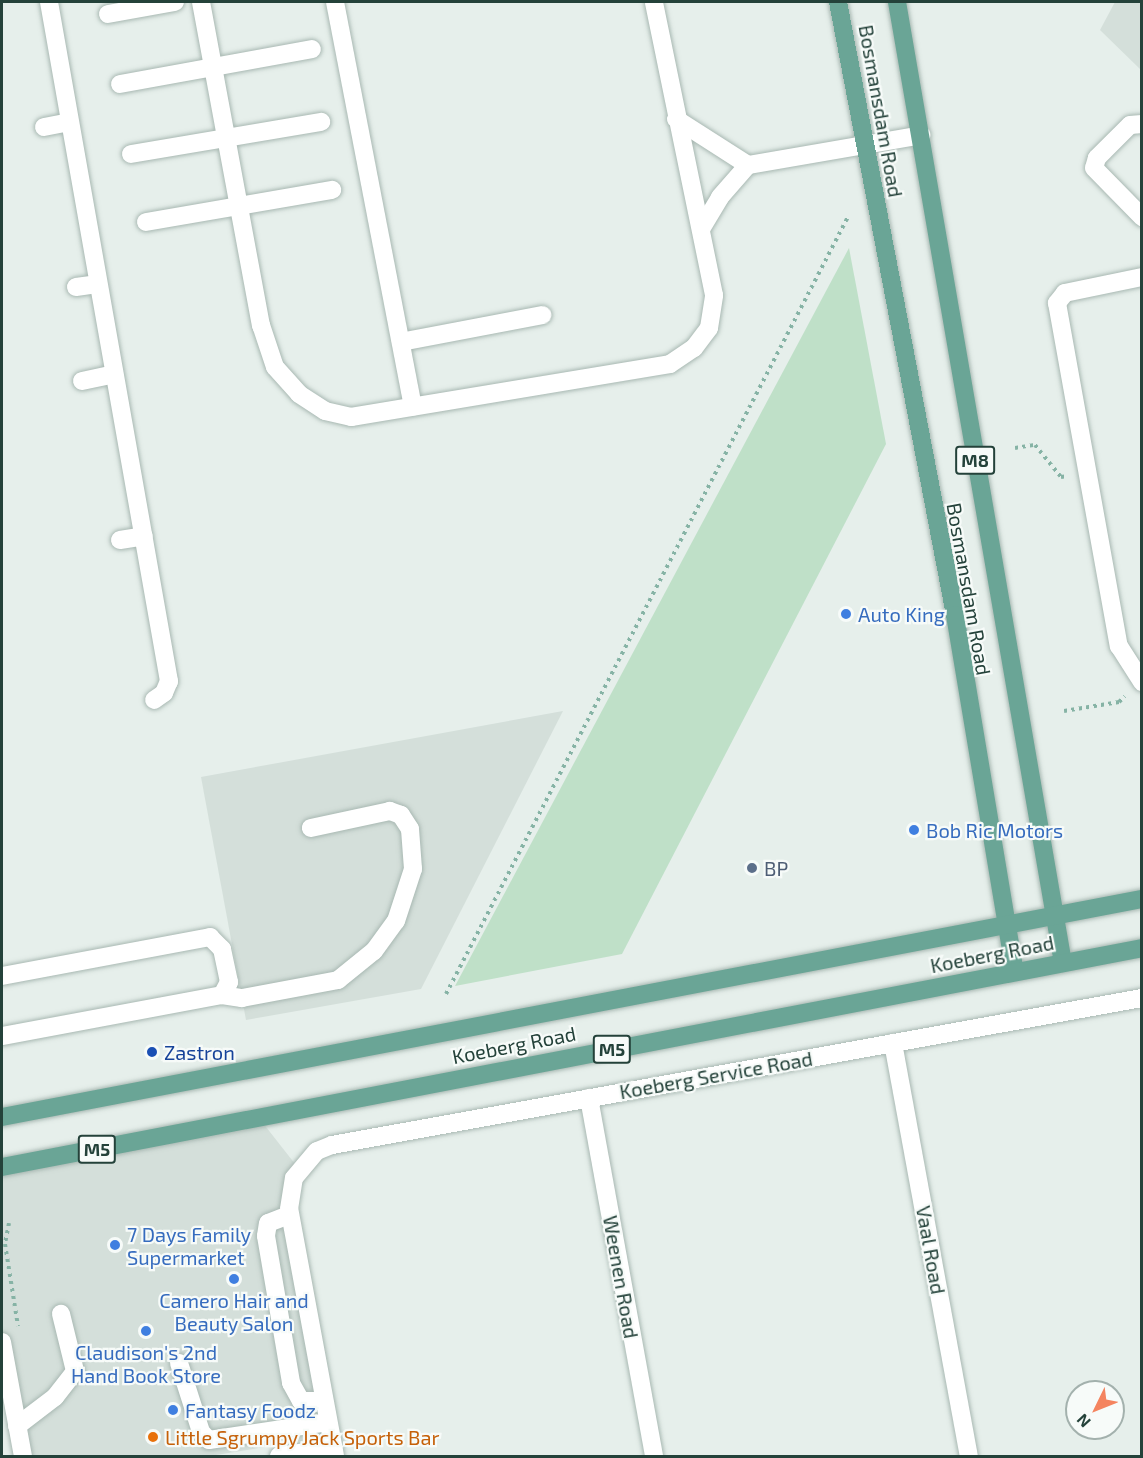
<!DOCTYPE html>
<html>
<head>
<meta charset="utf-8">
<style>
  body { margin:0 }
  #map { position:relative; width:1143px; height:1458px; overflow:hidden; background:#e6efeb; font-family:"Exo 2",sans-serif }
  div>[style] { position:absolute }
  .built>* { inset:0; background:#d4dfda }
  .green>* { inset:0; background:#bfe0c8 }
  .path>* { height:4px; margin-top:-2px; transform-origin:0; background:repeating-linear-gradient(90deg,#86b3a5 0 3px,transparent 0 7.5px) }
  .roads { filter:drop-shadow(0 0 2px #a8b8b2) drop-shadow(0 0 2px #a8b8b2) }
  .minor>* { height:18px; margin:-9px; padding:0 9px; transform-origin:9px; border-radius:9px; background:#fff }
  .major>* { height:18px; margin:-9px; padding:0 9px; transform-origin:9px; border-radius:9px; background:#6aa596 }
  .dots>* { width:16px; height:16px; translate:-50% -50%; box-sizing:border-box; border:3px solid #f7fbf9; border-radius:50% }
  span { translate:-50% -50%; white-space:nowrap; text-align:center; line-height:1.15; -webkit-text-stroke:4.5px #f7fbf9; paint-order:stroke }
  .shield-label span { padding:2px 4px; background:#f7fbf9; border:2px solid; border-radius:4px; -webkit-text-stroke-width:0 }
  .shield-label { font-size:18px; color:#24423a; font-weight:700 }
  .street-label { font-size:20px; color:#24423a }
  .shop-label { font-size:20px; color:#366cbe }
  .left { translate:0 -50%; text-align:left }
  .service-label { font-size:20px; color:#4e5e75 }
  .transit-label { font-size:20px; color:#164399 }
  .food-label { font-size:20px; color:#c56008 }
  .frame { position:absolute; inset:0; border:3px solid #24423a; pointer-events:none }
  .north { position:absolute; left:1065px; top:1380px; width:60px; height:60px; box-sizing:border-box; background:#f7fbf9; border:2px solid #a3b1ad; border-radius:50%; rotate:227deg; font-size:16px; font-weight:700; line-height:24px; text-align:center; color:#24423a }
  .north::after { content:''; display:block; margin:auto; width:21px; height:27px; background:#f4845f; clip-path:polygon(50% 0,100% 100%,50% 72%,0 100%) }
</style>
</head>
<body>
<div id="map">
  <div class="built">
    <i style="clip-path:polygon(1115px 2px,1141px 2px,1141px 70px,1100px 30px)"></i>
    <i style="clip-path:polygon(563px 711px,421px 989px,246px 1020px,201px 777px)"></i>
    <i style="clip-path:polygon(259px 1118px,299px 1169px,294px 1180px,331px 1436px,210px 1456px,23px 1456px,2px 1342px,2px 1167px)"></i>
  </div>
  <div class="green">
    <i style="clip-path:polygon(849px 248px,886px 444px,622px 954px,455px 986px)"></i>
  </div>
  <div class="path">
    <i style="left:1015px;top:448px;width:20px;rotate:-9deg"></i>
    <i style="left:1035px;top:445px;width:41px;rotate:50.9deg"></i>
    <i style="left:1061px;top:477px;width:7px;rotate:-8deg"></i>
    <i style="left:1064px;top:711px;width:56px;rotate:-9.3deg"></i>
    <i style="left:1119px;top:702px;width:8px;rotate:-45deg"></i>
    <i style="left:446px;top:994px;width:877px;rotate:-62.65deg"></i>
    <i style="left:9px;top:1223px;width:21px;rotate:101deg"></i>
    <i style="left:5px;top:1244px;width:83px;rotate:81deg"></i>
  </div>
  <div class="roads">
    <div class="minor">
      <i style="left:49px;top:2px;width:690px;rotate:79.98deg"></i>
      <i style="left:169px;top:681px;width:13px;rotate:113deg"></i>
      <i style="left:164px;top:693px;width:12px;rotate:145deg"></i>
      <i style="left:201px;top:2px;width:329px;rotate:79.5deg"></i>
      <i style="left:261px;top:325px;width:44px;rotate:71.6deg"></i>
      <i style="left:275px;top:367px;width:36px;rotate:48deg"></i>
      <i style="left:299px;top:394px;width:31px;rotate:33deg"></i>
      <i style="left:325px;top:411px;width:27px;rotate:13deg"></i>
      <i style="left:351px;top:417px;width:323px;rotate:-9.4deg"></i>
      <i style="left:670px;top:364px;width:29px;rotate:-34deg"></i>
      <i style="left:694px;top:348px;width:25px;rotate:-53deg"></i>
      <i style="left:709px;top:328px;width:33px;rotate:-81deg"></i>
      <i style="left:714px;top:295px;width:299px;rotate:-101.6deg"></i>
      <i style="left:335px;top:2px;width:412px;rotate:79.1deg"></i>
      <i style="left:108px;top:14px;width:68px;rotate:-10.2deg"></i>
      <i style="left:120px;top:84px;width:195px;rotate:-10.3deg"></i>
      <i style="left:676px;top:119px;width:85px;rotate:32.6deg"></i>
      <i style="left:1142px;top:124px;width:12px;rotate:175deg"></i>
      <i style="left:1130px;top:125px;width:47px;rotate:135deg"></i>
      <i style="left:1097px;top:158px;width:10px;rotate:107deg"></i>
      <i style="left:1094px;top:168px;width:69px;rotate:45.6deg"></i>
      <i style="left:44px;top:127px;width:25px;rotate:-11deg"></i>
      <i style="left:131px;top:154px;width:193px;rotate:-9.6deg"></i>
      <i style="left:146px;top:222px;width:189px;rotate:-9.8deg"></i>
      <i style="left:701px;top:229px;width:37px;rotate:-59deg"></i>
      <i style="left:720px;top:197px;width:43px;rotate:-48.8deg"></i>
      <i style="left:748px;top:165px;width:176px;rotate:-9.8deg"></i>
      <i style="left:1142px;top:277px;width:79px;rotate:168.3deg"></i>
      <i style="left:1065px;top:293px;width:13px;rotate:129deg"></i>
      <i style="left:1057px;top:303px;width:349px;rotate:79.8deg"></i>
      <i style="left:1119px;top:646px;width:43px;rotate:57.4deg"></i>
      <i style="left:76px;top:287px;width:21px;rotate:-8deg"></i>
      <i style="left:401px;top:342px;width:144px;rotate:-10.8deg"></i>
      <i style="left:82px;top:381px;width:33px;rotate:-12deg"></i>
      <i style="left:120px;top:540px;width:24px;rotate:-9deg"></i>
      <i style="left:2px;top:976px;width:212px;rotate:-10.6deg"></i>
      <i style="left:210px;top:937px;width:17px;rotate:45deg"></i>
      <i style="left:222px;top:949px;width:34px;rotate:78deg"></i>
      <i style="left:229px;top:982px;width:15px;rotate:118deg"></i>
      <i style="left:222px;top:995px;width:224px;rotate:169.4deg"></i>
      <i style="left:222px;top:995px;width:20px;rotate:9deg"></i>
      <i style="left:242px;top:998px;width:98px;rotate:-10.6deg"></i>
      <i style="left:338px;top:980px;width:46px;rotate:-38.9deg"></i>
      <i style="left:374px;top:951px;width:37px;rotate:-54deg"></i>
      <i style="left:396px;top:921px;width:55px;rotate:-71.9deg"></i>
      <i style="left:413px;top:869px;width:40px;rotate:-94.3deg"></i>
      <i style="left:410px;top:829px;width:17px;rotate:-123deg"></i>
      <i style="left:401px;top:815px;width:12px;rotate:-160deg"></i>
      <i style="left:390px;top:811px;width:81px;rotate:167.9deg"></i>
      <i style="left:893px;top:1043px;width:420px;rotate:79.6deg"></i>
      <i style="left:589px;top:1098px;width:364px;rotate:79.7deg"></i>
      <i style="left:289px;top:1215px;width:22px;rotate:159deg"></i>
      <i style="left:268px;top:1223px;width:13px;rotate:99deg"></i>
      <i style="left:266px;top:1236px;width:149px;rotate:80.3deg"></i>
      <i style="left:291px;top:1383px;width:21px;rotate:61deg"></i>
      <i style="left:301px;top:1401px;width:23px"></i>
      <i style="left:2px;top:1342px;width:116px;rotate:79.6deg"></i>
      <i style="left:179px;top:1363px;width:72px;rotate:72.3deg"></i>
      <i style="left:201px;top:1432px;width:11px;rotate:45deg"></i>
      <i style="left:209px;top:1440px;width:120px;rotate:-8.6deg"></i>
      <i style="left:17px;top:1426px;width:48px;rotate:-37.3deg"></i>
      <i style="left:55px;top:1397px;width:33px;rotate:-52deg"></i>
      <i style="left:75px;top:1371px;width:59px;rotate:-103.8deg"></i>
      <i style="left:279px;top:1456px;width:55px;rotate:-8.4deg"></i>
      <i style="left:335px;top:1456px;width:251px;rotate:-100.5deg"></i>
      <i style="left:289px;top:1209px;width:31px;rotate:-81deg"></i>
      <i style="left:294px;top:1178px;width:35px;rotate:-50deg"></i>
      <i style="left:317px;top:1151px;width:16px;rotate:-22deg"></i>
      <i style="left:332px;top:1145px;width:823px;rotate:-10.29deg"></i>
    </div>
    <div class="major">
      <i style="left:838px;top:2px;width:624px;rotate:79.19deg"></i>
      <i style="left:955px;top:615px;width:362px;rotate:80.5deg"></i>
      <i style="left:897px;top:2px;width:975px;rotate:80.2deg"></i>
      <i style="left:2px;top:1117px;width:1161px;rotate:-10.83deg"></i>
      <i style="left:2px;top:1167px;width:1161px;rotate:-10.87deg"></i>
    </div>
  </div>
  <div class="dots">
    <i style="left:846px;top:614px;background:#3f7fe0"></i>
    <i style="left:914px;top:830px;background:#3f7fe0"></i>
    <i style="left:752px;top:868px;background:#5c6f8a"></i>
    <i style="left:152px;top:1052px;background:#1a4fb4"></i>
    <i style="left:115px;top:1245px;background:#3f7fe0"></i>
    <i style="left:234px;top:1279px;background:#3f7fe0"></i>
    <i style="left:146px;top:1331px;background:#3f7fe0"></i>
    <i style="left:173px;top:1410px;background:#3f7fe0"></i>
    <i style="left:153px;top:1437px;background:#e8710a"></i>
  </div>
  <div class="shield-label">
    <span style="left:975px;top:460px">M8</span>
    <span style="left:612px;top:1049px">M5</span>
    <span style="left:97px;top:1149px">M5</span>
  </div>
  <div class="street-label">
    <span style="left:881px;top:111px;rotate:80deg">Bosmansdam Road</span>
    <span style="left:969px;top:589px;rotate:80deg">Bosmansdam Road</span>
    <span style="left:992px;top:954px;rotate:-11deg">Koeberg Road</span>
    <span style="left:514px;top:1045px;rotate:-11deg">Koeberg Road</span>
    <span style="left:716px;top:1075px;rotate:-10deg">Koeberg Service Road</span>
    <span style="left:931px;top:1250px;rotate:80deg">Vaal Road</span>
    <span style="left:621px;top:1277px;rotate:80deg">Weenen Road</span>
  </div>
  <div class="shop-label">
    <span class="left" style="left:858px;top:614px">Auto King</span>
    <span class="left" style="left:926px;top:830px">Bob Ric Motors</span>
    <span class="left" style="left:127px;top:1246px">7 Days Family<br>Supermarket</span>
    <span style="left:234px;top:1312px">Camero Hair and<br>Beauty Salon</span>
    <span style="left:146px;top:1364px">Claudison's 2nd<br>Hand Book Store</span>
    <span class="left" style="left:185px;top:1410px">Fantasy Foodz</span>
  </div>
  <div class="service-label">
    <span class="left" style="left:764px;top:868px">BP</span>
  </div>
  <div class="transit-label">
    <span class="left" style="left:164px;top:1052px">Zastron</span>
  </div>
  <div class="food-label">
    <span class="left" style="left:165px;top:1437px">Little Sgrumpy Jack Sports Bar</span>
  </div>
  <div class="frame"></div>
  <div class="north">N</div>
</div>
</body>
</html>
